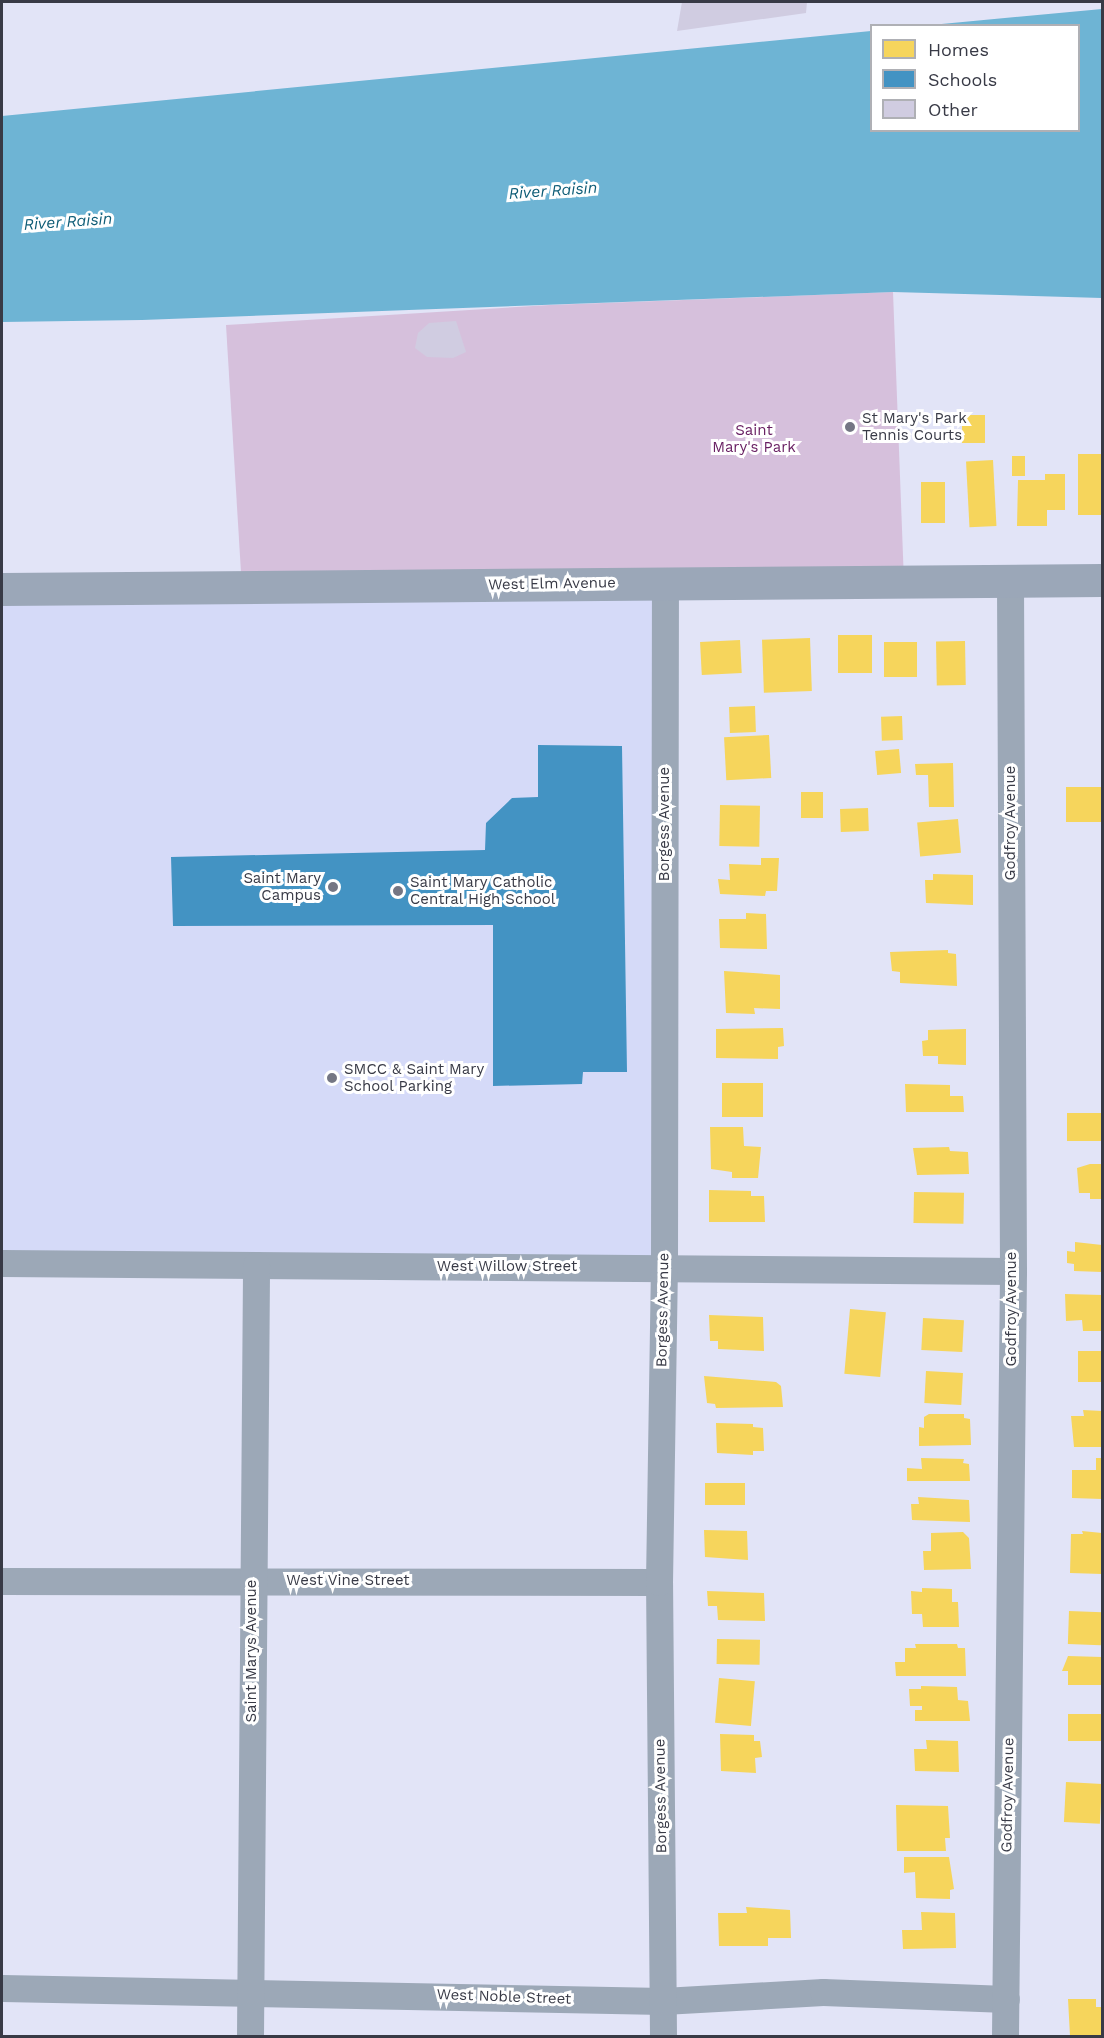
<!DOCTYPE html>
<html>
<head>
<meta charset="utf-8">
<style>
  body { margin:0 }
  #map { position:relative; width:1104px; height:2038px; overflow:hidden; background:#e2e4f7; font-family:"Work Sans",sans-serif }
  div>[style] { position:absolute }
  .built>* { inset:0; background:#d5daf8; transform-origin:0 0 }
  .green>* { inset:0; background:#d6c0dc }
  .water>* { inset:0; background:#6eb4d4 }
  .homes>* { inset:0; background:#f6d55c; transform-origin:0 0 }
  .schools>* { inset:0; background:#4393c3 }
  .building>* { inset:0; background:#d0cce1 }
  .street>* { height:27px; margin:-13.5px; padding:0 13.5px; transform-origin:13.5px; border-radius:13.5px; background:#9ca8b7 }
  .secondary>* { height:33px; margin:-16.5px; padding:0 16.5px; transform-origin:16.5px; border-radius:16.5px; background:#9ba7b8 }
  .dots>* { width:16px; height:16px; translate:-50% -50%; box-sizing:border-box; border:3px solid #fff; border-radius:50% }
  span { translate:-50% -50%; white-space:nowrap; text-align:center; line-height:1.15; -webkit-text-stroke:6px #fff; paint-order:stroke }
  .poi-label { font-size:15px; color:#383a46 }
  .left { translate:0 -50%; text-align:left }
  .right { translate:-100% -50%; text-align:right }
  .park-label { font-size:15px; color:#671d61 }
  .street-label { font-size:15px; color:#383a46 }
  .water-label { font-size:16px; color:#0f5d77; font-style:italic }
  .frame { position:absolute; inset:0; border:3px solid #383a46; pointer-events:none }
  .legend { position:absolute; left:870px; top:24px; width:210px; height:108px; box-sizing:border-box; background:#fff; border:2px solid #afb0b5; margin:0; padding:8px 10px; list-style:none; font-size:18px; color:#383a46 }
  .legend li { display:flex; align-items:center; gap:12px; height:30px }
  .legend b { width:30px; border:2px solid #afb0b5 }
</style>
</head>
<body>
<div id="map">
  <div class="built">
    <i style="left:665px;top:583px;width:685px;height:663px;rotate:90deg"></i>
  </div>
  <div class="green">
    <i style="clip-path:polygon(893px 292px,904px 582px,242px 589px,226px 325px,550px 305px)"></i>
  </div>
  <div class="water">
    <i style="clip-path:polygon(1102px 9px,1102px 298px,893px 292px,142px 320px,2px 322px,2px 116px,871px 31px,872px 130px,1078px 130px,1078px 26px,931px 25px)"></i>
  </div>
  <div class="homes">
    <i style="left:962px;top:415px;width:23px;height:28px"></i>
    <i style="left:1102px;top:454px;width:61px;height:24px;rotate:90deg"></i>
    <i style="left:1012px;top:456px;width:13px;height:20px"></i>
    <i style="left:993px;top:460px;width:66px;height:27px;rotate:87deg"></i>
    <i style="clip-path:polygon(1045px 474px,1065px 474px,1065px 510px,1047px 510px,1047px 526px,1017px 526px,1018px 480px,1045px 480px)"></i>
    <i style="left:921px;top:482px;width:24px;height:41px"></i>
    <i style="left:872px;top:635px;width:38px;height:34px;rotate:90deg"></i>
    <i style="left:810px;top:638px;width:53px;height:48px;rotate:88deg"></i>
    <i style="left:740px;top:640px;width:33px;height:40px;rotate:87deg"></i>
    <i style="left:965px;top:641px;width:44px;height:29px;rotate:89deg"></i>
    <i style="left:884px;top:642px;width:33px;height:35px"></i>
    <i style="left:755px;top:706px;width:26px;height:26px;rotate:88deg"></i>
    <i style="left:902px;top:716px;width:24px;height:21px;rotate:88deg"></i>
    <i style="left:769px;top:735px;width:43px;height:45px;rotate:87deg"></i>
    <i style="left:899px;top:749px;width:24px;height:24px;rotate:85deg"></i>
    <i style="clip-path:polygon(953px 763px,954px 807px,929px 807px,928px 775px,916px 775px,915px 764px)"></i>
    <i style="left:1102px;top:787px;width:35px;height:36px;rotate:90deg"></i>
    <i style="left:801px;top:792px;width:22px;height:26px"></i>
    <i style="left:720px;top:805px;width:40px;height:41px;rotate:1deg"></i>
    <i style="left:868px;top:808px;width:23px;height:28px;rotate:88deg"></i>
    <i style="left:958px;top:819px;width:34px;height:41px;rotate:85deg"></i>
    <i style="clip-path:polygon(761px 858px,779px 858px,777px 891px,766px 891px,765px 896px,720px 894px,718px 879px,730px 880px,729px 864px,761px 865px)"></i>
    <i style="clip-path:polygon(933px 874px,973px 875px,973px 905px,926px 903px,925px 880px,933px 880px)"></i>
    <i style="clip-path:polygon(746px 913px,766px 914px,767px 949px,720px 948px,719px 919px,746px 919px)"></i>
    <i style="clip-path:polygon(948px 950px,948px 953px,956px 954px,957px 986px,900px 983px,900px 972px,892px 971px,890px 952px)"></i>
    <i style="clip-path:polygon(724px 971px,780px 975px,780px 1009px,754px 1008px,755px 1014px,726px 1013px)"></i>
    <i style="clip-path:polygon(783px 1028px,784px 1046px,778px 1047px,778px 1059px,716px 1058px,716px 1029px)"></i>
    <i style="clip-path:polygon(966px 1029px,966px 1065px,938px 1064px,938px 1056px,923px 1056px,922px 1041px,928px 1040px,928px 1030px)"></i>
    <i style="left:722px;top:1083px;width:41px;height:34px"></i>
    <i style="clip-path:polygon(905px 1084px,950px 1085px,950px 1096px,963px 1096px,964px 1112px,906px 1112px)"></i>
    <i style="left:1102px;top:1113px;width:28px;height:35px;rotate:90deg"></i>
    <i style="clip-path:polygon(710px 1127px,743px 1127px,744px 1146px,761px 1147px,758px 1178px,732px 1178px,732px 1172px,711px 1169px)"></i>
    <i style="clip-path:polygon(949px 1147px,950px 1151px,968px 1152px,969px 1174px,917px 1175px,913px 1148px)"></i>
    <i style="clip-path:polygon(1090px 1164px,1102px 1164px,1102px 1199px,1090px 1199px,1090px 1193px,1079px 1193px,1077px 1168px)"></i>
    <i style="clip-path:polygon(709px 1190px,751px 1191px,751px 1196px,764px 1196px,765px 1222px,709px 1222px)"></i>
    <i style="left:914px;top:1192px;width:50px;height:31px;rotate:1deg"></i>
    <i style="clip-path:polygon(1075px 1242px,1102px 1245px,1102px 1272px,1074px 1271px,1074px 1264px,1067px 1263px,1067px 1251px,1075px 1252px)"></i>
    <i style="clip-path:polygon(1065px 1294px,1102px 1295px,1102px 1331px,1083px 1331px,1082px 1320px,1066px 1321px)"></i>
    <i style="left:850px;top:1309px;width:36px;height:65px;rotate:5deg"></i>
    <i style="clip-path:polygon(709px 1315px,763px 1317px,764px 1351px,718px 1349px,718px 1341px,710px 1341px)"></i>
    <i style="left:923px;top:1318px;width:41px;height:32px;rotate:3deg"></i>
    <i style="left:1078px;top:1351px;width:24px;height:31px"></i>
    <i style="left:926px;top:1371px;width:37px;height:32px;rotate:3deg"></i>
    <i style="clip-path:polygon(704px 1376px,776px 1382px,781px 1386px,783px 1407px,716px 1408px,715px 1404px,707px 1403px)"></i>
    <i style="clip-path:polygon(1083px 1410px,1102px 1411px,1102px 1447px,1074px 1447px,1071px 1416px,1084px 1416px)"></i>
    <i style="clip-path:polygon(929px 1414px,964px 1414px,964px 1418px,970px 1419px,971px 1445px,919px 1446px,919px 1427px,924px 1428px,924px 1417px)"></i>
    <i style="clip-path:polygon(716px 1423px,753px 1424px,753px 1427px,763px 1428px,764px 1451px,753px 1451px,753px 1455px,717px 1453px)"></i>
    <i style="clip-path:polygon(921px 1458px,964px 1459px,963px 1463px,969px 1464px,970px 1481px,907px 1481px,907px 1468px,922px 1469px)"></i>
    <i style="clip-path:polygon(1096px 1458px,1102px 1458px,1102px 1499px,1072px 1498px,1072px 1470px,1096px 1470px)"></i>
    <i style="left:705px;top:1483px;width:40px;height:22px"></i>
    <i style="clip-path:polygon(918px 1497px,969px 1500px,970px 1522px,912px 1520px,911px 1504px,919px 1504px)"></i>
    <i style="clip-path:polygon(704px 1530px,747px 1531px,748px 1560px,705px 1557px)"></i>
    <i style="clip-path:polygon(1082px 1531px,1102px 1533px,1102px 1574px,1070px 1573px,1071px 1534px,1083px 1534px)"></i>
    <i style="clip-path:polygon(963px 1532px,969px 1538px,971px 1569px,924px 1570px,923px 1551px,931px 1551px,931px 1533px)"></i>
    <i style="clip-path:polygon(922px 1588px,952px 1589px,952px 1602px,958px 1602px,959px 1627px,923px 1627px,922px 1614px,912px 1614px,911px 1591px,922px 1592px)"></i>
    <i style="clip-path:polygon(707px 1591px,764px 1593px,765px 1621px,718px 1620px,717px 1606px,708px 1606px)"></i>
    <i style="left:1069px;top:1611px;width:33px;height:33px;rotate:2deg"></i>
    <i style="left:717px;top:1639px;width:43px;height:25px;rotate:1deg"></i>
    <i style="clip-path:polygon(915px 1644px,957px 1644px,958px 1648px,965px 1648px,966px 1676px,896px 1676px,895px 1662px,905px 1662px,905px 1648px,916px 1648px)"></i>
    <i style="clip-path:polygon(1068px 1656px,1102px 1657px,1102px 1685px,1068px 1685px,1068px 1671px,1062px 1671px)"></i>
    <i style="left:719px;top:1678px;width:36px;height:45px;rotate:5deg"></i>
    <i style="clip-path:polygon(921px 1686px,957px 1687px,958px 1700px,968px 1701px,970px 1721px,915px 1721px,915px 1710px,922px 1710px,922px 1706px,910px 1706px,909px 1689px,921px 1689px)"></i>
    <i style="left:1068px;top:1714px;width:34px;height:27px"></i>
    <i style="clip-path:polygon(720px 1734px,754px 1735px,754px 1741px,760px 1741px,762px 1757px,755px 1758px,756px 1773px,721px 1771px)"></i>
    <i style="clip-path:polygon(926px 1740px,958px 1741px,959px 1772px,915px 1771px,914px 1749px,927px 1749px)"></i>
    <i style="left:1066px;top:1782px;width:36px;height:40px;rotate:3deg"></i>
    <i style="clip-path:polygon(896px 1805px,948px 1806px,950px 1838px,945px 1838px,946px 1851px,897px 1851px)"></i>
    <i style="clip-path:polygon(904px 1857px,949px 1857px,954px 1889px,950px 1890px,950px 1899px,916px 1898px,915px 1872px,904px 1873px)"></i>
    <i style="clip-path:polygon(746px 1907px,790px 1910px,791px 1938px,768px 1938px,768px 1946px,719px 1946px,718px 1913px,747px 1913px)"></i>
    <i style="clip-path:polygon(921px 1912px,955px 1913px,956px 1948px,903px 1949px,902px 1930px,922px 1930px)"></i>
    <i style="clip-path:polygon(1068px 1999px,1096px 1999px,1096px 2007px,1101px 2007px,1102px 2036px,1070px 2036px)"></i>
  </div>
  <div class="schools">
    <i style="clip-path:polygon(538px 745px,622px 746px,627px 1072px,583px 1072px,582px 1084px,493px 1086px,493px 925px,173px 926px,171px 857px,485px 850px,486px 823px,512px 798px,538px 797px)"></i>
  </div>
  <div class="building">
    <i style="clip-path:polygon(682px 2px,807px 2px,806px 13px,677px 31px)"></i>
    <i style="clip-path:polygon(456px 321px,466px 352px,453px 358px,427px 357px,415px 348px,418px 333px,429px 323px)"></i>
  </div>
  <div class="street">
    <i style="left:2px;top:1263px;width:1011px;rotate:0.45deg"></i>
    <i style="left:2px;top:1581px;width:657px;rotate:0.09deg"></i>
    <i style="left:2px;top:1988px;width:661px;rotate:1.13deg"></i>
    <i style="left:663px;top:2001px;width:160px;rotate:-3.2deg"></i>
    <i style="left:823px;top:1992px;width:183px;rotate:2.2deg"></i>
    <i style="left:250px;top:2036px;width:771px;rotate:-89.55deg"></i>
    <i style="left:663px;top:2036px;width:454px;rotate:-90.5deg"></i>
    <i style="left:659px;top:1582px;width:314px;rotate:-89.1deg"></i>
    <i style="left:664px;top:1268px;width:685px;rotate:-89.92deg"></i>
    <i style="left:1005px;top:2036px;width:765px;rotate:-89.4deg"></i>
    <i style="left:1013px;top:1271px;width:690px;rotate:-90.25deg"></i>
  </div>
  <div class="secondary">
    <i style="left:2px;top:589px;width:1100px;rotate:-0.47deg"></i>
  </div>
  <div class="dots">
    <i style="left:850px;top:427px;background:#747684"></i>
    <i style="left:333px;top:887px;background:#747684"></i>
    <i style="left:398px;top:891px;background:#747684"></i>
    <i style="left:332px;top:1078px;background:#747684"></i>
  </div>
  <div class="poi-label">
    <span class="left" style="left:862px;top:427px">St Mary's Park<br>Tennis Courts</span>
    <span class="right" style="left:321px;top:887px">Saint Mary<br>Campus</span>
    <span class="left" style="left:410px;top:891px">Saint Mary Catholic<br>Central High School</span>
    <span class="left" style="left:344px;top:1078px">SMCC &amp; Saint Mary<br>School Parking</span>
  </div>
  <div class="park-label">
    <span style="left:754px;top:439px">Saint<br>Mary's Park</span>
  </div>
  <div class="street-label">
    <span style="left:552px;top:584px;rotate:-1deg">West Elm Avenue</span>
    <span style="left:1011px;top:823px;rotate:-90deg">Godfroy Avenue</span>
    <span style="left:665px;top:824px;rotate:-90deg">Borgess Avenue</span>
    <span style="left:507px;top:1267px">West Willow Street</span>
    <span style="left:1012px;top:1309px;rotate:-90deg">Godfroy Avenue</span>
    <span style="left:663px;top:1310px;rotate:-89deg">Borgess Avenue</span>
    <span style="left:348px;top:1581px">West Vine Street</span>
    <span style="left:252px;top:1651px;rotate:-90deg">Saint Marys Avenue</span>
    <span style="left:1008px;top:1795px;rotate:-89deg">Godfroy Avenue</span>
    <span style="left:661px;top:1796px;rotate:-91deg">Borgess Avenue</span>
    <span style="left:504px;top:1997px;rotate:2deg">West Noble Street</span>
  </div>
  <div class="water-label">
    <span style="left:553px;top:191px;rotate:-4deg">River Raisin</span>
    <span style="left:68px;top:222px;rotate:-4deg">River Raisin</span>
  </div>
  <div class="frame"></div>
  <ul class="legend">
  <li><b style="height:16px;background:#f6d55c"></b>Homes</li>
  <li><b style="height:16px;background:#4393c3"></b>Schools</li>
  <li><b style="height:16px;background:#d0cce1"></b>Other</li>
  </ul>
</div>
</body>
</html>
